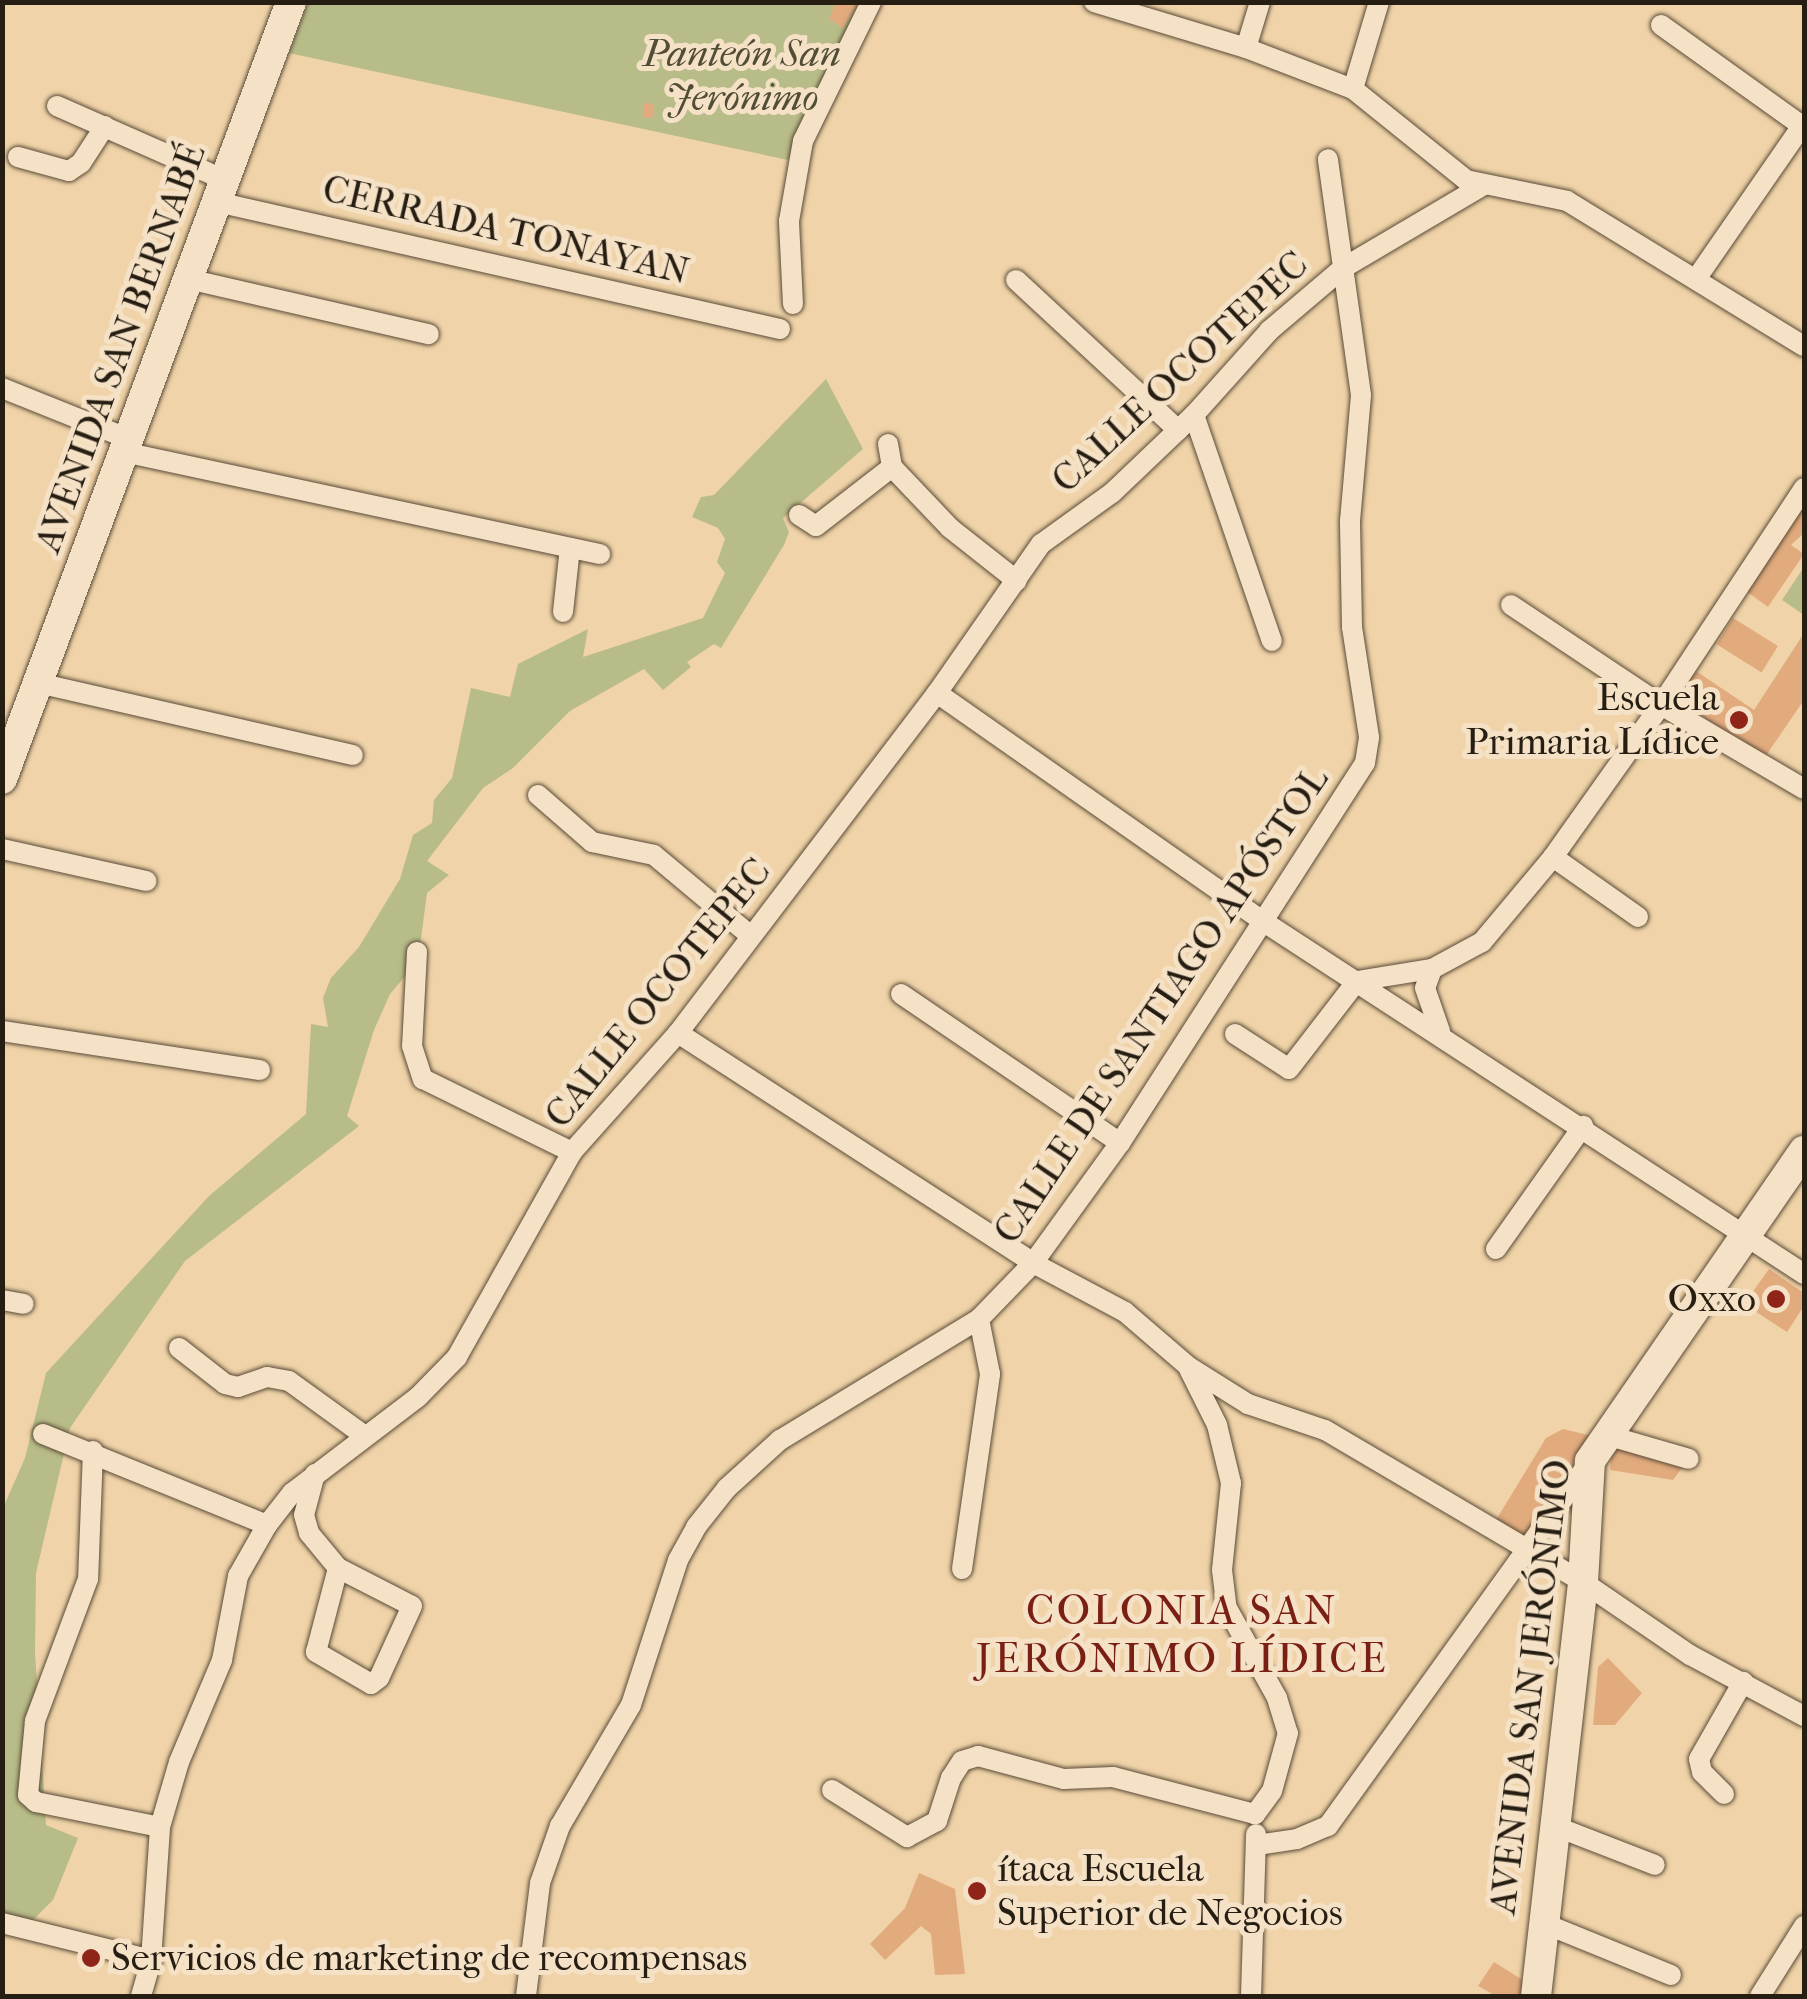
<!DOCTYPE html>
<html>
<head>
<meta charset="utf-8">
<style>
  body { margin:0 }
  #map { position:relative; width:1807px; height:1999px; overflow:hidden; background:#f0d3a8; font-family:"IM FELL French Canon",serif }
  div>[style] { position:absolute }
  .green>* { inset:0; background:#b8bc88 }
  .building>* { inset:0; background:#e2ab7e; transform-origin:0 0 }
  .roads { filter:drop-shadow(0 0 2px #594b38) drop-shadow(0 0 2px #594b38) }
  .minor>* { height:20px; margin:-10px; padding:0 10px; transform-origin:10px; border-radius:10px; background:#f5e2c6 }
  .secondary>* { height:30px; margin:-15px; padding:0 15px; transform-origin:15px; border-radius:15px; background:#f5e2c6 }
  .dots>* { width:28px; height:28px; translate:-50% -50%; box-sizing:border-box; border:5px solid #f5e2c6; border-radius:50% }
  span { translate:-50% -50%; white-space:nowrap; text-align:center; line-height:1.15; -webkit-text-stroke:10px #f5e2c6; paint-order:stroke }
  .park-label { font-size:38px; color:#524d36; font-style:italic }
  .street-label { font-size:38px; color:#271e13 }
  .poi-label { font-size:38px; color:#271e13 }
  .right { translate:-100% -50%; text-align:right }
  .left { translate:0 -50%; text-align:left }
  .quarter-label { font-size:42px; color:#7a1f14; letter-spacing:2.5px }
  .frame { position:absolute; inset:0; border:5px solid #271e13; pointer-events:none }
</style>
</head>
<body>
<div id="map">
  <div class="green">
    <i style="clip-path:polygon(308px 3px,859px 3px,788px 160px,289px 53px)"></i>
    <i style="clip-path:polygon(826px 379px,863px 449px,783px 518px,789px 532px,784px 545px,721px 648px,714px 644px,687px 662px,691px 667px,663px 690px,644px 669px,570px 711px,513px 768px,483px 788px,427px 861px,449px 875px,427px 893px,418px 961px,390px 994px,374px 1030px,347px 1116px,359px 1126px,185px 1261px,70px 1428px,36px 1573px,35px 1652px,46px 1825px,78px 1838px,53px 1900px,27px 1926px,3px 1931px,3px 1508px,25px 1458px,46px 1373px,209px 1196px,306px 1114px,311px 1024px,328px 1027px,323px 998px,331px 978px,359px 947px,400px 879px,413px 835px,432px 823px,434px 800px,452px 778px,471px 688px,510px 697px,518px 664px,588px 629px,583px 657px,703px 618px,725px 573px,717px 562px,725px 539px,718px 528px,692px 517px,701px 497px,714px 495px)"></i>
    <i style="clip-path:polygon(1804px 567px,1804px 615px,1782px 600px)"></i>
  </div>
  <div class="building">
    <i style="clip-path:polygon(836px 2px,859px 2px,843px 28px,829px 19px)"></i>
    <i style="left:644px;top:103px;width:10px;height:14px;rotate:6deg"></i>
    <i style="clip-path:polygon(1804px 505px,1804px 533px,1791px 545px,1804px 554px,1768px 607px,1746px 591px)"></i>
    <i style="left:1733px;top:618px;width:53px;height:31px;rotate:32deg"></i>
    <i style="clip-path:polygon(1802px 636px,1804px 700px,1765px 757px,1673px 697px,1693px 669px,1754px 710px)"></i>
    <i style="clip-path:polygon(1769px 1269px,1804px 1293px,1804px 1306px,1787px 1332px,1744px 1304px)"></i>
    <i style="clip-path:polygon(1563px 1429px,1592px 1436px,1527px 1539px,1496px 1520px,1546px 1438px)"></i>
    <i style="clip-path:polygon(1613px 1441px,1685px 1464px,1673px 1480px,1610px 1470px)"></i>
    <i style="clip-path:polygon(1608px 1658px,1642px 1693px,1615px 1725px,1593px 1725px,1598px 1667px)"></i>
    <i style="clip-path:polygon(919px 1873px,955px 1889px,965px 1974px,935px 1975px,931px 1934px,921px 1926px,885px 1960px,870px 1944px,905px 1908px)"></i>
    <i style="clip-path:polygon(1494px 1962px,1526px 1982px,1523px 1996px,1496px 1996px,1478px 1986px)"></i>
  </div>
  <div class="roads">
    <div class="minor">
      <i style="left:1094px;top:2px;width:159px;rotate:16.8deg"></i>
      <i style="left:1246px;top:48px;width:115px;rotate:21deg"></i>
      <i style="left:1353px;top:89px;width:145px;rotate:38.8deg"></i>
      <i style="left:1466px;top:180px;width:103px;rotate:11.7deg"></i>
      <i style="left:1567px;top:201px;width:278px;rotate:31.5deg"></i>
      <i style="left:1661px;top:25px;width:173px;rotate:35.6deg"></i>
      <i style="left:1246px;top:48px;width:48px;rotate:-73.1deg"></i>
      <i style="left:1353px;top:89px;width:91px;rotate:-73.4deg"></i>
      <i style="left:57px;top:106px;width:184px;rotate:23.8deg"></i>
      <i style="left:18px;top:157px;width:53px;rotate:15.4deg"></i>
      <i style="left:69px;top:171px;width:14px;rotate:-34deg"></i>
      <i style="left:81px;top:163px;width:44px;rotate:-57deg"></i>
      <i style="left:217px;top:202px;width:577px;rotate:12.71deg"></i>
      <i style="left:188px;top:279px;width:247px;rotate:12.9deg"></i>
      <i style="left:1696px;top:279px;width:190px;rotate:-55.3deg"></i>
      <i style="left:1016px;top:280px;width:221px;rotate:42.8deg"></i>
      <i style="left:793px;top:304px;width:83px;rotate:-92.8deg"></i>
      <i style="left:789px;top:221px;width:81px;rotate:-80.1deg"></i>
      <i style="left:803px;top:141px;width:155px;rotate:-63.9deg"></i>
      <i style="left:2px;top:388px;width:137px;rotate:21.9deg"></i>
      <i style="left:1194px;top:415px;width:239px;rotate:71deg"></i>
      <i style="left:888px;top:444px;width:23px;rotate:80deg"></i>
      <i style="left:892px;top:467px;width:84px;rotate:46.4deg"></i>
      <i style="left:950px;top:528px;width:85px;rotate:38.3deg"></i>
      <i style="left:124px;top:452px;width:487px;rotate:12.1deg"></i>
      <i style="left:799px;top:515px;width:20px;rotate:33deg"></i>
      <i style="left:816px;top:526px;width:96px;rotate:-37.8deg"></i>
      <i style="left:1511px;top:605px;width:180px;rotate:33.7deg"></i>
      <i style="left:1661px;top:705px;width:166px;rotate:30.4deg"></i>
      <i style="left:563px;top:612px;width:64px;rotate:-83.8deg"></i>
      <i style="left:38px;top:683px;width:323px;rotate:12.9deg"></i>
      <i style="left:937px;top:693px;width:396px;rotate:35deg"></i>
      <i style="left:1261px;top:920px;width:648px;rotate:33.1deg"></i>
      <i style="left:538px;top:795px;width:72px;rotate:41deg"></i>
      <i style="left:592px;top:842px;width:63px;rotate:11.8deg"></i>
      <i style="left:654px;top:855px;width:126px;rotate:39.9deg"></i>
      <i style="left:2px;top:849px;width:148px;rotate:12.5deg"></i>
      <i style="left:1553px;top:857px;width:104px;rotate:35.2deg"></i>
      <i style="left:417px;top:952px;width:94px;rotate:93deg"></i>
      <i style="left:412px;top:1046px;width:35px;rotate:72deg"></i>
      <i style="left:423px;top:1079px;width:166px;rotate:26.1deg"></i>
      <i style="left:1432px;top:969px;width:20px;rotate:110deg"></i>
      <i style="left:1425px;top:988px;width:46px;rotate:70.8deg"></i>
      <i style="left:1357px;top:981px;width:76px;rotate:-9.1deg"></i>
      <i style="left:1432px;top:969px;width:57px;rotate:-28.4deg"></i>
      <i style="left:1482px;top:942px;width:111px;rotate:-50.1deg"></i>
      <i style="left:1553px;top:857px;width:186px;rotate:-54.6deg"></i>
      <i style="left:1661px;top:705px;width:260px;rotate:-56.6deg"></i>
      <i style="left:901px;top:994px;width:265px;rotate:34.2deg"></i>
      <i style="left:2px;top:1031px;width:261px;rotate:8.6deg"></i>
      <i style="left:678px;top:1033px;width:423px;rotate:32.9deg"></i>
      <i style="left:1033px;top:1263px;width:104px;rotate:28deg"></i>
      <i style="left:1125px;top:1312px;width:84px;rotate:40.7deg"></i>
      <i style="left:1189px;top:1367px;width:70px;rotate:32.1deg"></i>
      <i style="left:1248px;top:1404px;width:81px;rotate:18.7deg"></i>
      <i style="left:1325px;top:1430px;width:299px;rotate:30.5deg"></i>
      <i style="left:1583px;top:1582px;width:130px;rotate:34.3deg"></i>
      <i style="left:1690px;top:1655px;width:129px;rotate:28.2deg"></i>
      <i style="left:1235px;top:1034px;width:64px;rotate:32.9deg"></i>
      <i style="left:1289px;top:1069px;width:111px;rotate:-52.3deg"></i>
      <i style="left:1496px;top:1249px;width:151px;rotate:-54.7deg"></i>
      <i style="left:2px;top:1300px;width:22px;rotate:10deg"></i>
      <i style="left:179px;top:1348px;width:58px;rotate:38deg"></i>
      <i style="left:225px;top:1384px;width:13px;rotate:13deg"></i>
      <i style="left:238px;top:1387px;width:31px;rotate:-19deg"></i>
      <i style="left:267px;top:1377px;width:22px;rotate:10deg"></i>
      <i style="left:289px;top:1381px;width:94px;rotate:35.9deg"></i>
      <i style="left:1189px;top:1369px;width:63px;rotate:63.4deg"></i>
      <i style="left:1217px;top:1425px;width:60px;rotate:76.4deg"></i>
      <i style="left:1231px;top:1483px;width:87px;rotate:95.9deg"></i>
      <i style="left:1222px;top:1570px;width:38px;rotate:83deg"></i>
      <i style="left:1227px;top:1608px;width:103px;rotate:60.9deg"></i>
      <i style="left:1277px;top:1698px;width:37px;rotate:73deg"></i>
      <i style="left:1288px;top:1733px;width:60px;rotate:105.4deg"></i>
      <i style="left:1272px;top:1791px;width:29px;rotate:126deg"></i>
      <i style="left:43px;top:1434px;width:242px;rotate:22.1deg"></i>
      <i style="left:1606px;top:1435px;width:86px;rotate:16.1deg"></i>
      <i style="left:93px;top:1451px;width:128px;rotate:92.2deg"></i>
      <i style="left:88px;top:1579px;width:152px;rotate:110.5deg"></i>
      <i style="left:35px;top:1721px;width:74px;rotate:95.4deg"></i>
      <i style="left:28px;top:1795px;width:11px;rotate:41deg"></i>
      <i style="left:36px;top:1802px;width:126px;rotate:11.4deg"></i>
      <i style="left:315px;top:1474px;width:42px;rotate:105deg"></i>
      <i style="left:304px;top:1515px;width:19px;rotate:74deg"></i>
      <i style="left:309px;top:1533px;width:45px;rotate:50.4deg"></i>
      <i style="left:338px;top:1568px;width:83px;rotate:27.2deg"></i>
      <i style="left:412px;top:1606px;width:79px;rotate:114.6deg"></i>
      <i style="left:379px;top:1678px;width:10px;rotate:143deg"></i>
      <i style="left:371px;top:1684px;width:64px;rotate:-149.8deg"></i>
      <i style="left:316px;top:1652px;width:87px;rotate:-75.3deg"></i>
      <i style="left:962px;top:1569px;width:197px;rotate:-81.8deg"></i>
      <i style="left:990px;top:1374px;width:56px;rotate:-101.3deg"></i>
      <i style="left:832px;top:1790px;width:89px;rotate:32.1deg"></i>
      <i style="left:907px;top:1837px;width:34px;rotate:-28deg"></i>
      <i style="left:937px;top:1821px;width:45px;rotate:-72deg"></i>
      <i style="left:951px;top:1778px;width:20px;rotate:-57deg"></i>
      <i style="left:962px;top:1761px;width:17px;rotate:-17deg"></i>
      <i style="left:978px;top:1756px;width:89px;rotate:15deg"></i>
      <i style="left:1064px;top:1779px;width:49px;rotate:-2.3deg"></i>
      <i style="left:1113px;top:1777px;width:147px;rotate:14.6deg"></i>
      <i style="left:1724px;top:1794px;width:31px;rotate:-135deg"></i>
      <i style="left:1702px;top:1772px;width:13px;rotate:-103deg"></i>
      <i style="left:1699px;top:1759px;width:89px;rotate:-60.3deg"></i>
      <i style="left:1552px;top:1825px;width:110px;rotate:21.2deg"></i>
      <i style="left:1257px;top:1845px;width:40px;rotate:-8.5deg"></i>
      <i style="left:1297px;top:1839px;width:34px;rotate:-23deg"></i>
      <i style="left:1328px;top:1826px;width:443px;rotate:-54.3deg"></i>
      <i style="left:2px;top:1923px;width:154px;rotate:13.9deg"></i>
      <i style="left:1543px;top:1923px;width:138px;rotate:22.1deg"></i>
      <i style="left:141px;top:1996px;width:37px;rotate:-74deg"></i>
      <i style="left:151px;top:1960px;width:133px;rotate:-86.1deg"></i>
      <i style="left:160px;top:1827px;width:68px;rotate:-73.7deg"></i>
      <i style="left:179px;top:1762px;width:111px;rotate:-67.1deg"></i>
      <i style="left:222px;top:1660px;width:86px;rotate:-79.2deg"></i>
      <i style="left:238px;top:1576px;width:59px;rotate:-60.4deg"></i>
      <i style="left:267px;top:1525px;width:41px;rotate:-52deg"></i>
      <i style="left:292px;top:1493px;width:158px;rotate:-37.3deg"></i>
      <i style="left:418px;top:1397px;width:56px;rotate:-45.7deg"></i>
      <i style="left:457px;top:1357px;width:235px;rotate:-60.7deg"></i>
      <i style="left:572px;top:1152px;width:159px;rotate:-48.3deg"></i>
      <i style="left:678px;top:1033px;width:427px;rotate:-52.7deg"></i>
      <i style="left:937px;top:693px;width:182px;rotate:-55.1deg"></i>
      <i style="left:1041px;top:544px;width:87px;rotate:-35.7deg"></i>
      <i style="left:1112px;top:493px;width:113px;rotate:-43.6deg"></i>
      <i style="left:1194px;top:415px;width:113px;rotate:-48.2deg"></i>
      <i style="left:1269px;top:331px;width:97px;rotate:-40.4deg"></i>
      <i style="left:1343px;top:268px;width:161px;rotate:-30.5deg"></i>
      <i style="left:526px;top:1996px;width:114px;rotate:-82.9deg"></i>
      <i style="left:540px;top:1883px;width:60px;rotate:-70.7deg"></i>
      <i style="left:560px;top:1826px;width:140px;rotate:-59.6deg"></i>
      <i style="left:631px;top:1705px;width:152px;rotate:-72deg"></i>
      <i style="left:678px;top:1560px;width:38px;rotate:-61deg"></i>
      <i style="left:696px;top:1527px;width:50px;rotate:-51.5deg"></i>
      <i style="left:727px;top:1488px;width:72px;rotate:-42.2deg"></i>
      <i style="left:780px;top:1440px;width:233px;rotate:-31.3deg"></i>
      <i style="left:979px;top:1319px;width:78px;rotate:-46deg"></i>
      <i style="left:1033px;top:1263px;width:148px;rotate:-54.1deg"></i>
      <i style="left:1120px;top:1143px;width:452px;rotate:-57.2deg"></i>
      <i style="left:1365px;top:763px;width:26px;rotate:-81deg"></i>
      <i style="left:1369px;top:737px;width:111px;rotate:-98.8deg"></i>
      <i style="left:1352px;top:627px;width:106px;rotate:-91.1deg"></i>
      <i style="left:1350px;top:521px;width:126px;rotate:-85deg"></i>
      <i style="left:1361px;top:395px;width:238px;rotate:-98deg"></i>
      <i style="left:1251px;top:1996px;width:162px;rotate:-88.2deg"></i>
      <i style="left:1760px;top:1996px;width:83px;rotate:-57.8deg"></i>
    </div>
    <div class="secondary">
      <i style="left:2px;top:779px;width:829px;rotate:-69.6deg"></i>
      <i style="left:1536px;top:1996px;width:417px;rotate:-83.5deg"></i>
      <i style="left:1583px;top:1582px;width:121px;rotate:-86.7deg"></i>
      <i style="left:1590px;top:1461px;width:377px;rotate:-55.4deg"></i>
    </div>
  </div>
  <div class="dots">
    <i style="left:1739px;top:720px;background:#8f2418"></i>
    <i style="left:1776px;top:1299px;background:#8f2418"></i>
    <i style="left:977px;top:1891px;background:#8f2418"></i>
    <i style="left:91px;top:1958px;background:#8f2418"></i>
  </div>
  <div class="park-label">
    <span style="left:742px;top:76px">Panteón San<br>Jerónimo</span>
  </div>
  <div class="street-label">
    <span style="left:506px;top:230px;rotate:13deg">CERRADA TONAYAN</span>
    <span style="left:120px;top:348px;rotate:-70deg">AVENIDA SAN BERNABÉ</span>
    <span style="left:1180px;top:372px;rotate:-43deg">CALLE OCOTEPEC</span>
    <span style="left:658px;top:993px;rotate:-51deg">CALLE OCOTEPEC</span>
    <span style="left:1161px;top:1005px;rotate:-56deg">CALLE DE SANTIAGO APÓSTOL</span>
    <span style="left:1530px;top:1687px;rotate:-83deg">AVENIDA SAN JERÓNIMO</span>
  </div>
  <div class="poi-label">
    <span class="right" style="left:1719px;top:720px">Escuela<br>Primaria Lídice</span>
    <span class="right" style="left:1756px;top:1299px">Oxxo</span>
    <span class="left" style="left:997px;top:1891px">ítaca Escuela<br>Superior de Negocios</span>
    <span class="left" style="left:111px;top:1958px">Servicios de marketing de recompensas</span>
  </div>
  <div class="quarter-label">
    <span style="left:1182px;top:1635px">COLONIA SAN<br>JERÓNIMO LÍDICE</span>
  </div>
  <div class="frame"></div>
</div>
</body>
</html>
